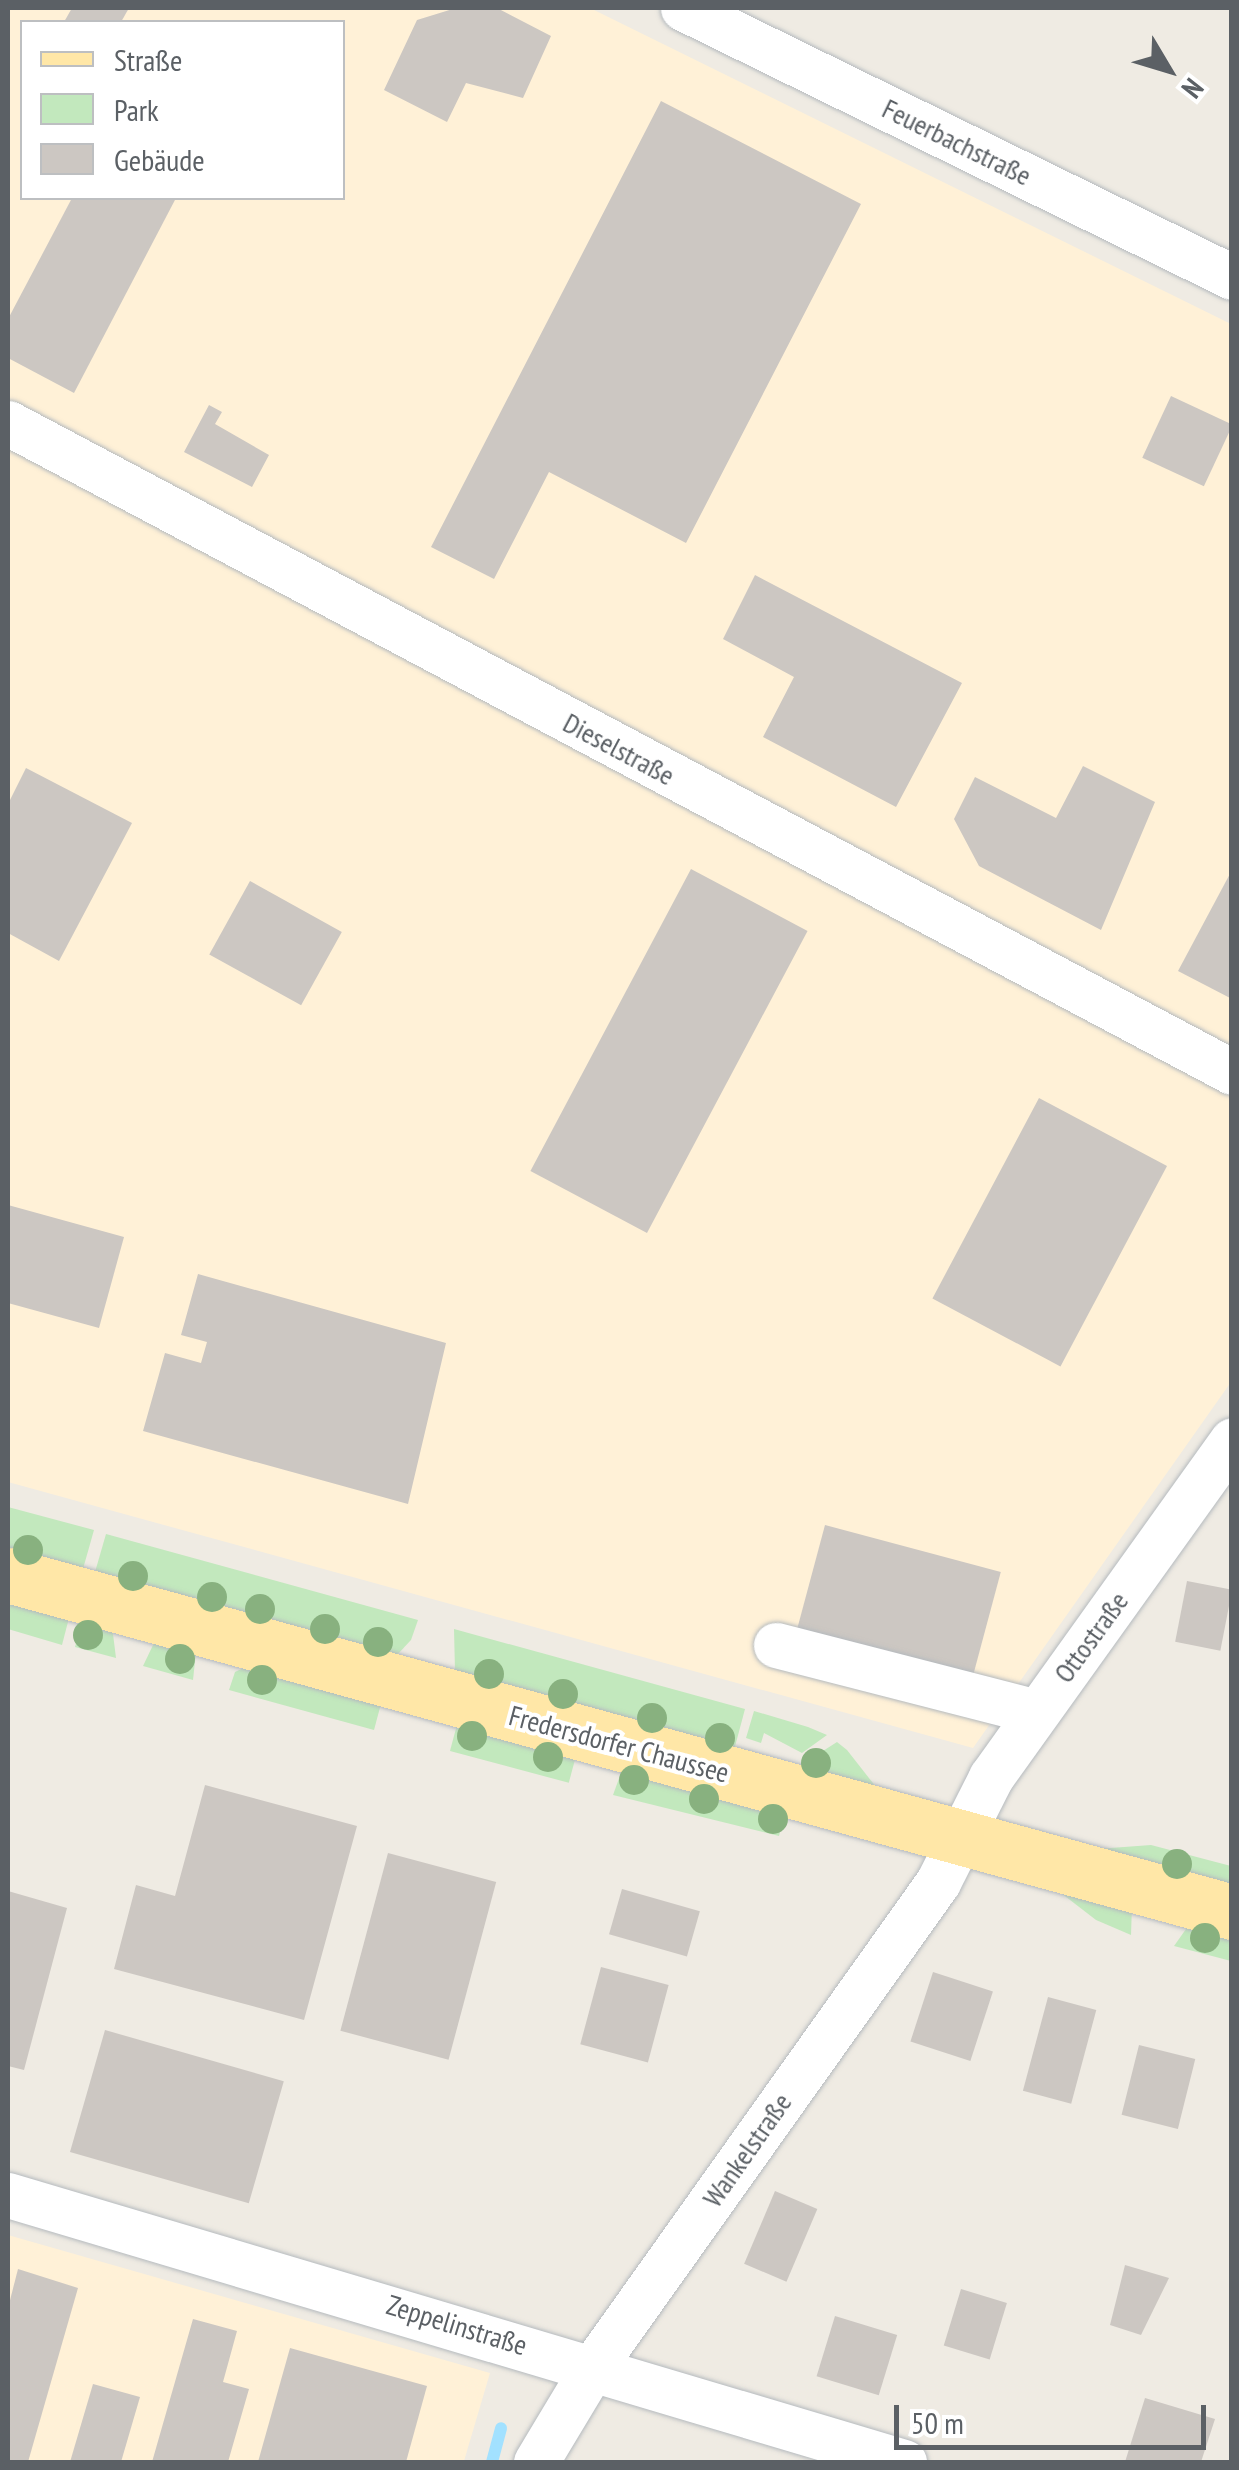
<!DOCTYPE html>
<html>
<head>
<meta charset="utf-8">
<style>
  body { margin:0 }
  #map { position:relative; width:1239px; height:2470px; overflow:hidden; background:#efebe3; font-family:"PT Sans Narrow",sans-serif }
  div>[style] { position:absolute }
  .commercial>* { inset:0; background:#fff1d7 }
  .green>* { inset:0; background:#c2e8bd; transform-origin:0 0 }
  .stream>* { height:12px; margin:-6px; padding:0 6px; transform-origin:6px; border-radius:6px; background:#a2e1ff }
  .building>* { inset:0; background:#ccc7c2; transform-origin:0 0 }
  .roads { filter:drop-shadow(0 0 2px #b5babe) drop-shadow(0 0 2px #b5babe) }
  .minor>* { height:45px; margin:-22.5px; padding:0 22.5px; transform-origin:22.5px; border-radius:22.5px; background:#fff }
  .major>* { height:55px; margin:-27.5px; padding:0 27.5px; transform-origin:27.5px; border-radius:27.5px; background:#ffe7a7 }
  .trees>* { width:30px; height:30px; margin:-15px; border-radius:50%; background:#88b17f }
  span { translate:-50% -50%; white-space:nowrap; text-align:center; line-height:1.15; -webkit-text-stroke:8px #fff; paint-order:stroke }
  .street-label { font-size:28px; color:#5b6065 }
  .frame { position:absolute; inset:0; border:10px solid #5b6065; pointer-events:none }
  .legend { position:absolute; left:20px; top:20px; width:325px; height:180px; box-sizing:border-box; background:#fff; border:2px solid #bdbfc1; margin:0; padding:12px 18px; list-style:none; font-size:30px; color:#5b6065 }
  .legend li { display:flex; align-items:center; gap:20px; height:50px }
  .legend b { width:50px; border:2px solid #bdbfc1 }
  .north { position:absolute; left:1119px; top:20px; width:100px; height:100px; -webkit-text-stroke:8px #fff; paint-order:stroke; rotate:128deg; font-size:28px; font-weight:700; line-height:40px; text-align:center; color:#5b6065 }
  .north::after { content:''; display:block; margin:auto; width:35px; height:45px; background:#5b6065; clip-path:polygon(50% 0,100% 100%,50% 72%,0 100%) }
  .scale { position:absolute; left:894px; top:2405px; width:312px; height:45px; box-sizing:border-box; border:5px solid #5b6065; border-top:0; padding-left:12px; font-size:30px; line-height:35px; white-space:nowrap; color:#5b6065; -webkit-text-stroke:8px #fff; paint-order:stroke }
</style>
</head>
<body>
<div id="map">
  <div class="commercial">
    <i style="clip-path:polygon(evenodd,8px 8px,590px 8px,1231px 324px,1231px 1382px,973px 1748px,8px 1482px,8px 8px,22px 22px,342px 22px,342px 198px,22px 198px,22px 22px)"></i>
    <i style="clip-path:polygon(8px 2235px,490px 2373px,464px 2461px,8px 2462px)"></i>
  </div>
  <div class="green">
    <i style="clip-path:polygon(8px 1507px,94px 1530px,81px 1576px,8px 1556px)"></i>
    <i style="clip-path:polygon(106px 1534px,418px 1620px,411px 1640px,397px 1655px,93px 1579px)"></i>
    <i style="clip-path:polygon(8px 1597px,70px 1614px,62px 1645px,8px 1629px)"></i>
    <i style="clip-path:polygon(83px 1618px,112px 1626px,116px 1658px,75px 1647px)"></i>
    <i style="clip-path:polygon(454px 1629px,745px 1709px,733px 1754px,455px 1671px)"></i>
    <i style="clip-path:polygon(154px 1643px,196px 1652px,193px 1680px,143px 1666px)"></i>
    <i style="clip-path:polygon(252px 1664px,382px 1700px,374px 1730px,229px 1690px,235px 1672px)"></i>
    <i style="clip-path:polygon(754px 1711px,808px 1727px,827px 1735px,802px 1753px,764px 1733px,761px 1743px,746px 1738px)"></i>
    <i style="left:458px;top:1721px;width:123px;height:31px;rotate:15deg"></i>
    <i style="clip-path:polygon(837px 1742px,847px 1750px,876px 1787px,806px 1775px,812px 1758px)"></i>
    <i style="clip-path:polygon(636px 1768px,785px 1811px,779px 1836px,613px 1795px,621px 1773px)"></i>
    <i style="clip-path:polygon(1151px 1845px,1231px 1866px,1231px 1891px,1097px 1849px)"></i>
    <i style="clip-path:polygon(1061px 1893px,1132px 1905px,1131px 1935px,1096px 1920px)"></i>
    <i style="clip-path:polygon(1191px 1922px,1231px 1934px,1231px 1961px,1174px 1946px)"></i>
  </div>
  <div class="stream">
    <i style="left:492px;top:2462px;width:35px;rotate:-75deg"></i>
  </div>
  <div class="building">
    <i style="clip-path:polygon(72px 8px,129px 8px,121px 22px,64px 22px)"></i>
    <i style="clip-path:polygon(456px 8px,497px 8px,551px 36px,523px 98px,466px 83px,447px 122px,384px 90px,417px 20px)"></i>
    <i style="clip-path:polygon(661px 101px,861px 204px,686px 543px,549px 472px,494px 579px,431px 547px)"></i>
    <i style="clip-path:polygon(72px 198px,176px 198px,74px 393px,8px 358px,8px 319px)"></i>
    <i style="left:1171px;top:396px;width:68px;height:68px;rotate:25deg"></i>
    <i style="clip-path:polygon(209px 405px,222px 412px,215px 424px,269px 455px,252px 487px,184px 452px)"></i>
    <i style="clip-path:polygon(755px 575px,962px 683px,896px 807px,763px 737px,794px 677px,723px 639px)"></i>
    <i style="clip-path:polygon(1083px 766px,1155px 802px,1101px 930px,979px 866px,954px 819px,975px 777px,1056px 818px)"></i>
    <i style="clip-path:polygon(26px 768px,132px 823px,59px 961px,8px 933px,8px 804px)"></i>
    <i style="left:691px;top:869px;width:132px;height:342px;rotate:28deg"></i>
    <i style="clip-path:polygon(1232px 870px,1232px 999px,1178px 971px)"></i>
    <i style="left:250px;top:881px;width:105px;height:84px;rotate:29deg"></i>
    <i style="left:1039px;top:1098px;width:145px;height:227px;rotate:28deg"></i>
    <i style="clip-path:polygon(8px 1205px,124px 1237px,99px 1328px,8px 1303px)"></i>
    <i style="clip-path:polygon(198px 1274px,446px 1343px,408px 1504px,143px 1431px,165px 1353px,201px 1363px,207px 1342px,181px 1335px)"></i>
    <i style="left:825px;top:1525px;width:182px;height:112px;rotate:15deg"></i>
    <i style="left:1187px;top:1581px;width:46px;height:62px;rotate:11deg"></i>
    <i style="clip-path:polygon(205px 1785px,357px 1826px,304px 2020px,114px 1969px,136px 1885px,175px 1896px)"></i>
    <i style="left:388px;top:1853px;width:112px;height:184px;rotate:15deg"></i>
    <i style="left:622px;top:1889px;width:81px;height:47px;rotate:16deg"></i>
    <i style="clip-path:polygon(8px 1891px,67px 1908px,24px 2070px,8px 2066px)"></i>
    <i style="left:601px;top:1967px;width:70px;height:80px;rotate:15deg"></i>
    <i style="left:933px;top:1972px;width:63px;height:73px;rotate:18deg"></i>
    <i style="left:1048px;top:1997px;width:50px;height:97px;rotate:15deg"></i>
    <i style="left:105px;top:2030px;width:186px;height:127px;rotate:16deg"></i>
    <i style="left:1139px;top:2045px;width:58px;height:72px;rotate:14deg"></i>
    <i style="left:775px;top:2191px;width:46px;height:79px;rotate:23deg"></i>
    <i style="clip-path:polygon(1125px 2265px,1169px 2278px,1141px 2335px,1110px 2325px)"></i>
    <i style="clip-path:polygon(18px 2269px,78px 2288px,28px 2462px,8px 2462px,8px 2308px)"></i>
    <i style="left:961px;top:2289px;width:48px;height:59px;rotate:17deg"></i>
    <i style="left:835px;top:2316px;width:65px;height:63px;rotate:17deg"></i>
    <i style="clip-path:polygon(193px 2319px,237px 2331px,223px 2382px,249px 2389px,228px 2462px,152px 2462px)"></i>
    <i style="clip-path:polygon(290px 2348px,427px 2386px,406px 2462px,258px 2462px)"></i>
    <i style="clip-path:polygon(93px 2384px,140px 2397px,121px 2462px,70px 2462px)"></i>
    <i style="clip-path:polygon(1145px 2398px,1215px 2419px,1201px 2462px,1125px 2462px)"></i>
  </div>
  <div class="roads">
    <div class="minor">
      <i style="left:683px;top:8px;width:611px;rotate:26.1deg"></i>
      <i style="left:8px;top:423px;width:1385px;rotate:27.93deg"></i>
      <i style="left:776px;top:1645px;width:269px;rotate:14.4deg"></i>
      <i style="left:8px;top:2195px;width:935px;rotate:16.59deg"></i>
      <i style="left:536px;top:2462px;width:111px;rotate:-59deg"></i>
      <i style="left:593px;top:2367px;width:595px;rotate:-54.57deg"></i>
      <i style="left:938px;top:1882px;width:118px;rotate:-63.2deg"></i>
      <i style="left:991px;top:1777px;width:414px;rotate:-54.4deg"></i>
    </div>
    <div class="major">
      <i style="left:8px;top:1575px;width:1270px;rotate:15.39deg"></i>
    </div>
  </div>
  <div class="trees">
    <i style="left:28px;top:1550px"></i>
    <i style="left:133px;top:1576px"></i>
    <i style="left:212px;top:1597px"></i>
    <i style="left:260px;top:1609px"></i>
    <i style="left:325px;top:1629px"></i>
    <i style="left:88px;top:1635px"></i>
    <i style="left:378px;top:1642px"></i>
    <i style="left:180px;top:1659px"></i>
    <i style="left:489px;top:1674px"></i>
    <i style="left:262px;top:1680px"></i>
    <i style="left:563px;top:1694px"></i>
    <i style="left:652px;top:1718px"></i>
    <i style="left:472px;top:1736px"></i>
    <i style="left:720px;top:1738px"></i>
    <i style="left:548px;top:1757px"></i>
    <i style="left:816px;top:1763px"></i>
    <i style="left:634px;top:1780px"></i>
    <i style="left:704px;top:1799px"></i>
    <i style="left:773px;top:1819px"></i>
    <i style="left:1177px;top:1864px"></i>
    <i style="left:1205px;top:1938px"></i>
  </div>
  <div class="street-label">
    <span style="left:957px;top:142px;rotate:26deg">Feuerbachstraße</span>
    <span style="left:619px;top:749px;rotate:28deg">Dieselstraße</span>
    <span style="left:1091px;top:1637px;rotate:-54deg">Ottostraße</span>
    <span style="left:619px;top:1744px;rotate:15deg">Fredersdorfer Chaussee</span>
    <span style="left:747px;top:2150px;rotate:-55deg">Wankelstraße</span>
    <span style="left:457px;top:2325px;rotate:17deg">Zeppelinstraße</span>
  </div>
  <div class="frame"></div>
  <ul class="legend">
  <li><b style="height:12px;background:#ffe7a7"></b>Straße</li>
  <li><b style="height:28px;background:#c2e8bd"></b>Park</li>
  <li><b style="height:28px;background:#ccc7c2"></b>Gebäude</li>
  </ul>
  <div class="north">N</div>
  <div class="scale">50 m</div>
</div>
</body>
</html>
